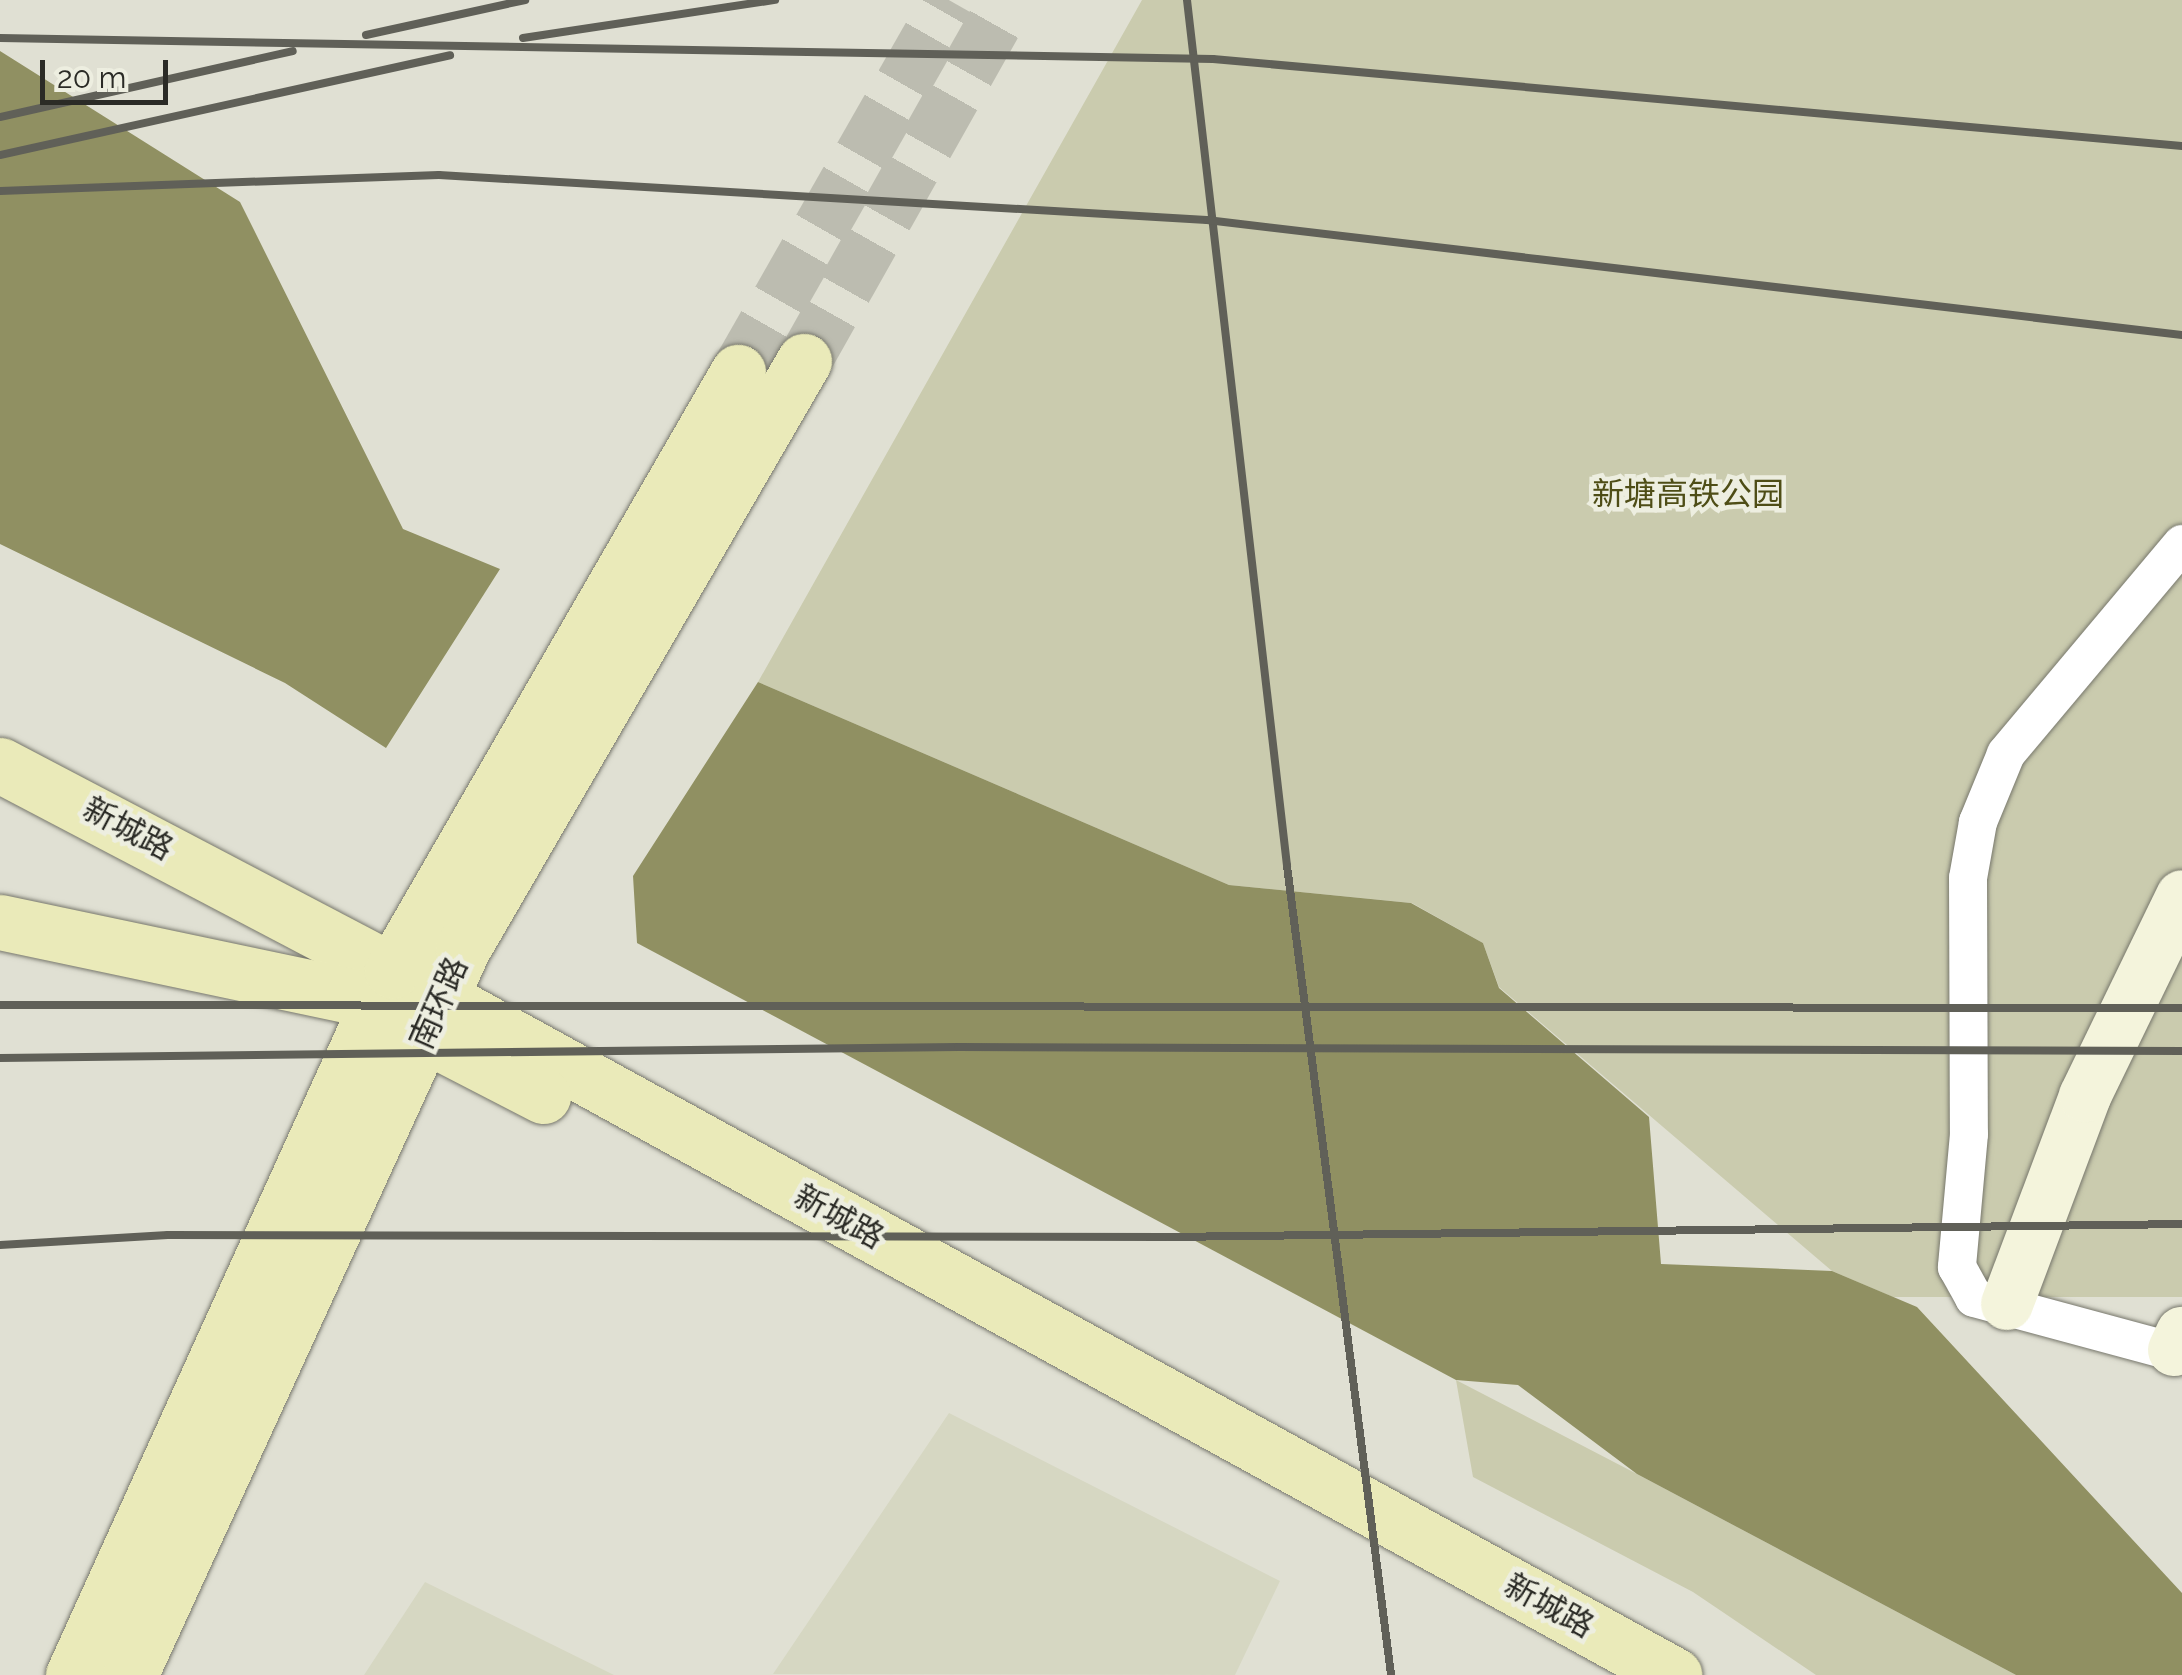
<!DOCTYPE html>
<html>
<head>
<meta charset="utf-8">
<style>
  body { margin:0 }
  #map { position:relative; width:2182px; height:1675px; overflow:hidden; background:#e0e0d3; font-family:Raleway,"Noto Sans SC",sans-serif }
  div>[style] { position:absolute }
  .built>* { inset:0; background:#d6d7c2 }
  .green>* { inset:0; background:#cacbae }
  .water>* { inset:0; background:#909062 }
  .primary-tunnel>* { height:55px; margin-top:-27.5px; transform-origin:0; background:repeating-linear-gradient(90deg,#bcbcb0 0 55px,transparent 0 83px) }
  .roads { filter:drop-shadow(0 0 2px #77776c) drop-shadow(0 0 2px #77776c) }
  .street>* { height:38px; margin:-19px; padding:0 19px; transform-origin:19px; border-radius:19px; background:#fff }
  .secondary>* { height:52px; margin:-26px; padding:0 26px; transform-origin:26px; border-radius:26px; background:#f4f4dc }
  .primary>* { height:55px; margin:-27.5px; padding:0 27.5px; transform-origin:27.5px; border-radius:27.5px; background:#eaeab9 }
  .rail>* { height:8px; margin:-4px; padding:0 4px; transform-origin:4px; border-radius:4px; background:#606058 }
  span { translate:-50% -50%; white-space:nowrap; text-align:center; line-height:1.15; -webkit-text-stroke:9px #edeee0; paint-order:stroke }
  .park-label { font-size:32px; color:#4e4d16 }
  .street-label { font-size:32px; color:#2b2b26 }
  .scale { position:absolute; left:40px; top:60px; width:128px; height:45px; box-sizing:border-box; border:5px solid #2b2b26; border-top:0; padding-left:12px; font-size:30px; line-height:35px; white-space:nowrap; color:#2b2b26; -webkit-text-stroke:8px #edeee0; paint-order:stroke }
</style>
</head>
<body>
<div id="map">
  <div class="built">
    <i style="clip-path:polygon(949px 1413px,1280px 1581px,1235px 1675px,773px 1674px)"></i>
    <i style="clip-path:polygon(425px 1582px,614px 1675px,364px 1675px)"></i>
  </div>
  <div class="green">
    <i style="clip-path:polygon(1142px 0,2182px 0,2182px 1297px,1893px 1297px,1832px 1271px,1499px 987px,1483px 943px,1412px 903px,1229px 885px,758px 682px)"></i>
    <i style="clip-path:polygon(1456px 1380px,1637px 1474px,2016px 1675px,1816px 1675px,1693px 1592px,1473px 1477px)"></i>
  </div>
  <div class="water">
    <i style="clip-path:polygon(0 51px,240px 202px,403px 529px,500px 569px,386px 748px,285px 683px,0 544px)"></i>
    <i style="clip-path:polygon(758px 682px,1229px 885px,1411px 903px,1483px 943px,1499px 988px,1649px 1117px,1661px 1264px,1832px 1271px,1917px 1307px,2182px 1593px,2182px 1675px,2016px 1675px,1637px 1474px,1518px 1385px,1456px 1380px,637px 943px,633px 876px)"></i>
  </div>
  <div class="primary-tunnel">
    <i style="left:804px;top:361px;width:414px;rotate:-60.6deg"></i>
    <i style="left:738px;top:372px;width:428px;rotate:-60.3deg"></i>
  </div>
  <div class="roads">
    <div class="street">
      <i style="left:2182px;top:544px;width:274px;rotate:130deg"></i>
      <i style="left:2006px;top:754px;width:74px;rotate:112.4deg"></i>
      <i style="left:1978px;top:822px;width:57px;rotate:100.1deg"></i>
      <i style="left:1968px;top:878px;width:256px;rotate:89.8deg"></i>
      <i style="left:1969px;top:1134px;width:134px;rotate:95.2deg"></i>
      <i style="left:1957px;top:1267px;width:35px;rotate:61deg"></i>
      <i style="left:1974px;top:1298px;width:215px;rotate:15.1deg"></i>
    </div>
    <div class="secondary">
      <i style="left:2007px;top:1304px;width:222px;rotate:-69.4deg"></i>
      <i style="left:2085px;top:1096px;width:222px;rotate:-64.1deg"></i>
      <i style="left:2174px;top:1350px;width:19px;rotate:-65deg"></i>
    </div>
    <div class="primary">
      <i style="left:0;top:765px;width:443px;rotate:27.7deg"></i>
      <i style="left:392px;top:971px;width:1463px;rotate:28.77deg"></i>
      <i style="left:0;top:922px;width:387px;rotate:11.9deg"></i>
      <i style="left:379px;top:1002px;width:57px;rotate:35.7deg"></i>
      <i style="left:425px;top:1035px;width:133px;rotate:27.3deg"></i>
      <i style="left:73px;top:1675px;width:773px;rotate:-65.62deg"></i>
      <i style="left:392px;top:971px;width:692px;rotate:-59.99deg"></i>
      <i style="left:130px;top:1675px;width:800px;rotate:-65.39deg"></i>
      <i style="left:463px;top:948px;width:679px;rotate:-59.85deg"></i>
    </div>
  </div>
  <div class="rail">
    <i style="left:1187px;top:0;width:872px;rotate:83.41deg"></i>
    <i style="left:1287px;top:866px;width:816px;rotate:82.67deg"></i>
    <i style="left:366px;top:35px;width:163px;rotate:-12.4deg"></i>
    <i style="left:0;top:38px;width:1213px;rotate:0.99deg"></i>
    <i style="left:1213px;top:59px;width:973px;rotate:5.13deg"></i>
    <i style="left:523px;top:38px;width:255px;rotate:-8.6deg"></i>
    <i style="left:0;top:117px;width:300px;rotate:-12.7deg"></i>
    <i style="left:0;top:155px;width:461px;rotate:-12.5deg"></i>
    <i style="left:0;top:191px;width:439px;rotate:-2.1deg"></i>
    <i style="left:439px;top:175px;width:769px;rotate:3.35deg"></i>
    <i style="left:1207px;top:220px;width:982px;rotate:6.73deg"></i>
    <i style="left:0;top:1005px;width:2182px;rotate:0.08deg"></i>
    <i style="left:0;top:1058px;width:958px;rotate:-0.66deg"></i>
    <i style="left:958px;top:1047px;width:1224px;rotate:0.19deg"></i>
    <i style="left:0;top:1245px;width:168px;rotate:-3.4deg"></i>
    <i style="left:168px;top:1235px;width:999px;rotate:0.11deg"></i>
    <i style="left:1167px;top:1237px;width:1015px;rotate:-0.73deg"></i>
  </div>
  <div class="park-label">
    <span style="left:1688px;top:494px">新塘高铁公园</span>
  </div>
  <div class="street-label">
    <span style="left:128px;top:829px;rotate:28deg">新城路</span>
    <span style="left:439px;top:1003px;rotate:-66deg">南环路</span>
    <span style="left:839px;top:1217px;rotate:29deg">新城路</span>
    <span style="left:1549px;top:1606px;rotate:29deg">新城路</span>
  </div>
  <div class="scale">20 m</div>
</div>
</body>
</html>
